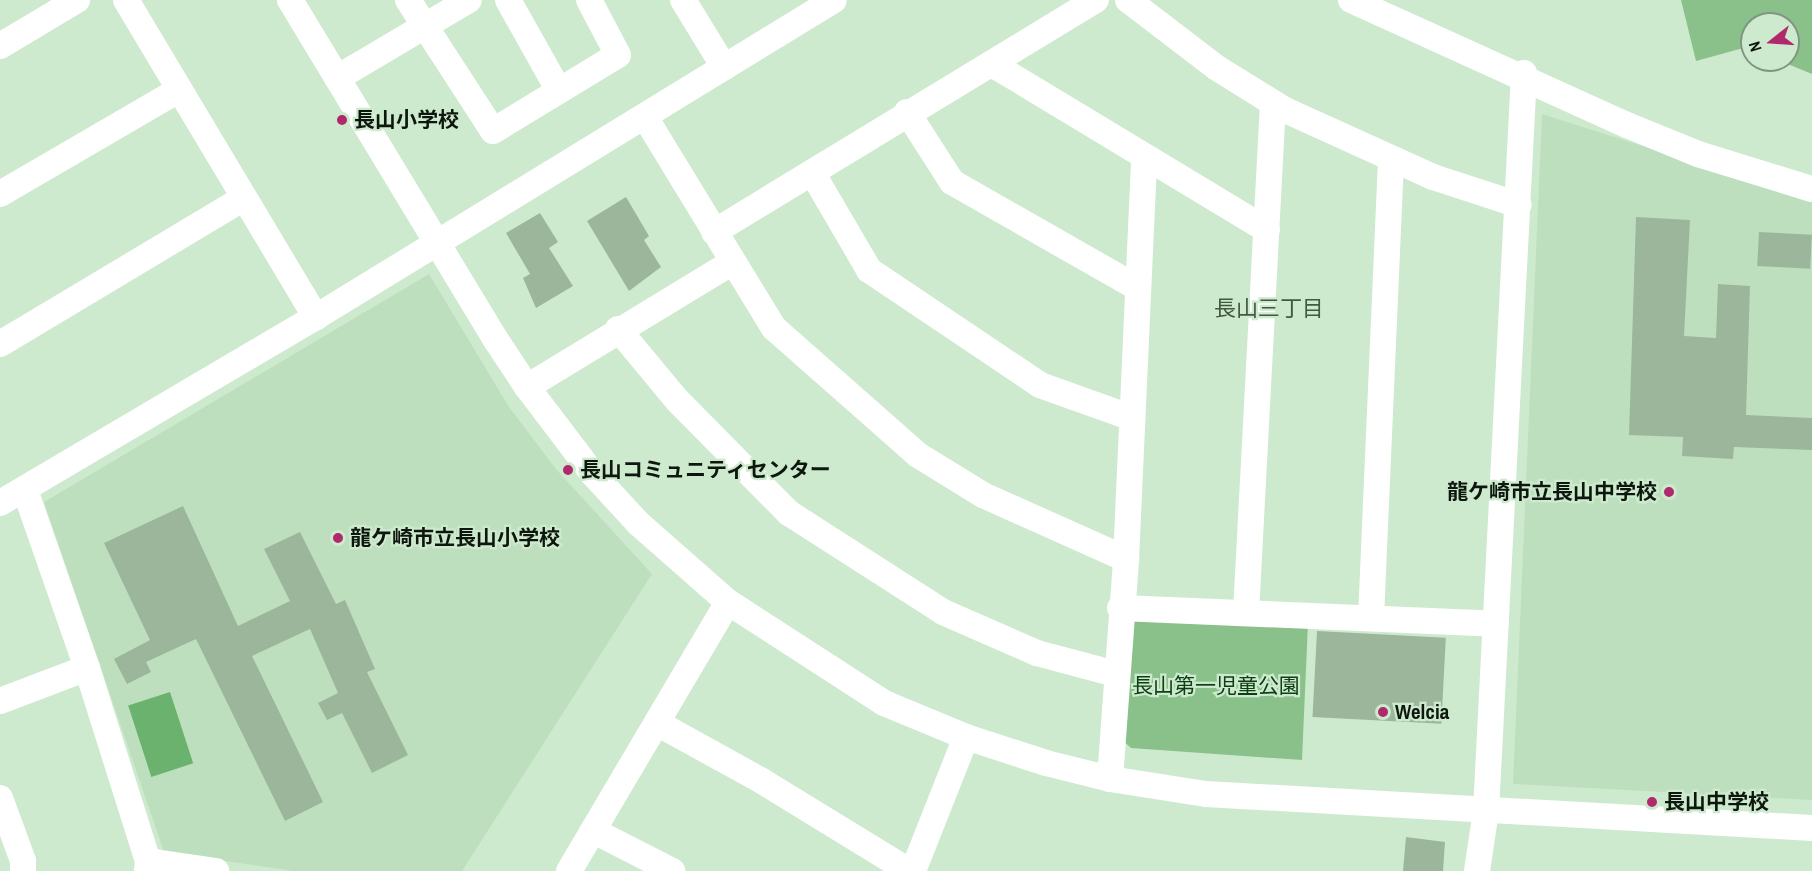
<!DOCTYPE html>
<html>
<head>
<meta charset="utf-8">
<style>
  body { margin:0 }
  #map { position:relative; width:1812px; height:871px; overflow:hidden; background:#ceeace; font-family:"Archivo Narrow","Noto Sans JP",sans-serif }
  div>[style] { position:absolute }
  .built>* { inset:0; background:#bedfbe }
  .green>* { inset:0; background:#8ac18b }
  .water>* { inset:0; background:#6bb26e; transform-origin:0 0 }
  .building>* { inset:0; background:#9cb69c; transform-origin:0 0 }
  .minor>* { height:26px; margin:-13px; padding:0 13px; transform-origin:13px; border-radius:13px; background:#fff }
  .dots>* { width:16px; height:16px; translate:-50% -50%; box-sizing:border-box; border:3px solid #ceeace; border-radius:50% }
  span { translate:-50% -50%; white-space:nowrap; text-align:center; line-height:1.15; -webkit-text-stroke:4.5px #ceeace; paint-order:stroke }
  .poi-label { font-size:21px; color:#0e170e; font-weight:700 }
  .left { translate:0 -50%; text-align:left }
  .right { translate:-100% -50%; text-align:right }
  .park-label { font-size:21px; color:#0c4013 }
  .neighbourhood-label { font-size:22px; color:#415841 }
  .north { position:absolute; left:1740px; top:12px; width:60px; height:60px; box-sizing:border-box; background:#ceeace; border:2px solid #819681; border-radius:50%; rotate:253deg; font-size:16px; font-weight:700; line-height:24px; text-align:center; color:#0e170e }
  .north::after { content:''; display:block; margin:auto; width:21px; height:27px; background:#b0296d; clip-path:polygon(50% 0,100% 100%,50% 72%,0 100%) }
</style>
</head>
<body>
<div id="map">
  <div class="built">
    <i style="clip-path:polygon(1542px 114px,1812px 200px,1812px 800px,1513px 784px)"></i>
    <i style="clip-path:polygon(429px 274px,509px 407px,556px 469px,652px 574px,462px 871px,293px 871px,164px 852px,44px 502px)"></i>
  </div>
  <div class="green">
    <i style="clip-path:polygon(1681px 0,1812px 0,1812px 74px,1778px 60px,1788px 60px,1788px 24px,1752px 24px,1752px 49px,1747px 47px,1696px 61px)"></i>
    <i style="clip-path:polygon(1125px 613px,1308px 623px,1302px 760px,1131px 748px,1121px 739px)"></i>
  </div>
  <div class="water">
    <i style="left:170px;top:692px;width:75px;height:44px;rotate:72deg"></i>
  </div>
  <div class="building">
    <i style="clip-path:polygon(626px 197px,649px 236px,644px 240px,661px 267px,629px 291px,587px 221px)"></i>
    <i style="clip-path:polygon(540px 213px,558px 242px,549px 248px,573px 286px,536px 308px,523px 278px,530px 274px,506px 233px)"></i>
    <i style="clip-path:polygon(1636px 217px,1690px 220px,1684px 336px,1716px 338px,1718px 284px,1750px 286px,1746px 415px,1812px 418px,1812px 450px,1734px 447px,1733px 459px,1682px 456px,1683px 437px,1629px 435px)"></i>
    <i style="left:1759px;top:232px;width:53px;height:34px;rotate:3deg"></i>
    <i style="clip-path:polygon(183px 506px,238px 626px,290px 601px,264px 549px,300px 532px,336px 604px,345px 600px,375px 669px,367px 672px,408px 755px,372px 773px,342px 713px,327px 720px,318px 703px,338px 693px,310px 629px,252px 656px,323px 802px,285px 821px,196px 639px,146px 662px,151px 672px,127px 684px,114px 659px,150px 640px,104px 543px)"></i>
    <i style="left:1317px;top:631px;width:129px;height:86px;rotate:3deg"></i>
    <i style="clip-path:polygon(1406px 837px,1445px 842px,1443px 871px,1403px 871px)"></i>
  </div>
  <div class="minor">
    <i style="left:126px;top:0;width:370px;rotate:59.1deg"></i>
    <i style="left:290px;top:0;width:398px;rotate:58.8deg"></i>
    <i style="left:496px;top:340px;width:56px;rotate:56.6deg"></i>
    <i style="left:527px;top:387px;width:109px;rotate:52.8deg"></i>
    <i style="left:593px;top:474px;width:67px;rotate:47.4deg"></i>
    <i style="left:638px;top:523px;width:120px;rotate:41.3deg"></i>
    <i style="left:728px;top:602px;width:186px;rotate:32.9deg"></i>
    <i style="left:884px;top:703px;width:89px;rotate:22.5deg"></i>
    <i style="left:966px;top:737px;width:84px;rotate:18deg"></i>
    <i style="left:1046px;top:763px;width:66px;rotate:14deg"></i>
    <i style="left:1110px;top:779px;width:97px;rotate:8.9deg"></i>
    <i style="left:1206px;top:794px;width:607px;rotate:3.21deg"></i>
    <i style="left:408px;top:0;width:156px;rotate:57deg"></i>
    <i style="left:493px;top:131px;width:146px;rotate:-31.3deg"></i>
    <i style="left:618px;top:55px;width:62px;rotate:-117.8deg"></i>
    <i style="left:508px;top:0;width:104px;rotate:60.7deg"></i>
    <i style="left:683px;top:0;width:79px;rotate:58.5deg"></i>
    <i style="left:1128px;top:0;width:112px;rotate:37.4deg"></i>
    <i style="left:1217px;top:68px;width:78px;rotate:31.8deg"></i>
    <i style="left:1283px;top:109px;width:165px;rotate:24.4deg"></i>
    <i style="left:1433px;top:177px;width:90px;rotate:18deg"></i>
    <i style="left:1351px;top:0;width:303px;rotate:24.4deg"></i>
    <i style="left:1627px;top:125px;width:77px;rotate:22.2deg"></i>
    <i style="left:1698px;top:154px;width:119px;rotate:17.1deg"></i>
    <i style="left:0;top:46px;width:90px;rotate:-30.9deg"></i>
    <i style="left:992px;top:64px;width:321px;rotate:31.1deg"></i>
    <i style="left:337px;top:78px;width:153px;rotate:-30.6deg"></i>
    <i style="left:907px;top:112px;width:83px;rotate:57.3deg"></i>
    <i style="left:952px;top:182px;width:214px;rotate:29.7deg"></i>
    <i style="left:645px;top:117px;width:247px;rotate:58.6deg"></i>
    <i style="left:774px;top:328px;width:192px;rotate:41.4deg"></i>
    <i style="left:918px;top:455px;width:76px;rotate:31.6deg"></i>
    <i style="left:983px;top:495px;width:157px;rotate:24.1deg"></i>
    <i style="left:813px;top:174px;width:111px;rotate:59.7deg"></i>
    <i style="left:869px;top:270px;width:206px;rotate:33.9deg"></i>
    <i style="left:1040px;top:385px;width:98px;rotate:19.7deg"></i>
    <i style="left:0;top:194px;width:207px;rotate:-30.2deg"></i>
    <i style="left:714px;top:232px;width:447px;rotate:-31.3deg"></i>
    <i style="left:618px;top:329px;width:92px;rotate:50.3deg"></i>
    <i style="left:677px;top:400px;width:159px;rotate:45.3deg"></i>
    <i style="left:789px;top:513px;width:183px;rotate:32.7deg"></i>
    <i style="left:943px;top:612px;width:103px;rotate:23.6deg"></i>
    <i style="left:1037px;top:653px;width:82px;rotate:14.9deg"></i>
    <i style="left:0;top:344px;width:284px;rotate:-30.9deg"></i>
    <i style="left:527px;top:387px;width:239px;rotate:-31.3deg"></i>
    <i style="left:25px;top:490px;width:188px;rotate:70.8deg"></i>
    <i style="left:87px;top:668px;width:202px;rotate:72.5deg"></i>
    <i style="left:148px;top:861px;width:10px;rotate:96deg"></i>
    <i style="left:0;top:503px;width:367px;rotate:-30.5deg"></i>
    <i style="left:316px;top:317px;width:607px;rotate:-31.47deg"></i>
    <i style="left:1120px;top:608px;width:376px;rotate:2.4deg"></i>
    <i style="left:1246px;top:613px;width:511px;rotate:-86.97deg"></i>
    <i style="left:1371px;top:618px;width:458px;rotate:-87.5deg"></i>
    <i style="left:0;top:701px;width:93px;rotate:-20.8deg"></i>
    <i style="left:657px;top:723px;width:120px;rotate:28.9deg"></i>
    <i style="left:762px;top:781px;width:172px;rotate:31.5deg"></i>
    <i style="left:1110px;top:779px;width:221px;rotate:-85.8deg"></i>
    <i style="left:1126px;top:559px;width:403px;rotate:-87.4deg"></i>
    <i style="left:0;top:798px;width:67px;rotate:69.9deg"></i>
    <i style="left:23px;top:861px;width:10px;rotate:90deg"></i>
    <i style="left:594px;top:831px;width:88px;rotate:27.1deg"></i>
    <i style="left:148px;top:861px;width:69px;rotate:8.4deg"></i>
    <i style="left:569px;top:871px;width:312px;rotate:-59.4deg"></i>
    <i style="left:913px;top:871px;width:144px;rotate:-68.4deg"></i>
    <i style="left:1477px;top:871px;width:61px;rotate:-81.5deg"></i>
    <i style="left:1486px;top:811px;width:739px;rotate:-87.05deg"></i>
  </div>
  <div class="dots">
    <i style="left:342px;top:120px;background:#b0296d"></i>
    <i style="left:568px;top:470px;background:#b0296d"></i>
    <i style="left:1669px;top:492px;background:#b0296d"></i>
    <i style="left:338px;top:538px;background:#b0296d"></i>
    <i style="left:1383px;top:712px;background:#b0296d"></i>
    <i style="left:1652px;top:802px;background:#b0296d"></i>
  </div>
  <div class="poi-label">
    <span class="left" style="left:354px;top:120px">長山小学校</span>
    <span class="left" style="left:580px;top:470px">長山コミュニティセンター</span>
    <span class="right" style="left:1657px;top:492px">龍ケ崎市立長山中学校</span>
    <span class="left" style="left:350px;top:538px">龍ケ崎市立長山小学校</span>
    <span class="left" style="left:1395px;top:712px">Welcia</span>
    <span class="left" style="left:1664px;top:802px">長山中学校</span>
  </div>
  <div class="park-label">
    <span style="left:1216px;top:686px">長山第一児童公園</span>
  </div>
  <div class="neighbourhood-label">
    <span style="left:1269px;top:309px">長山三丁目</span>
  </div>
  <div class="north">N</div>
</div>
</body>
</html>
